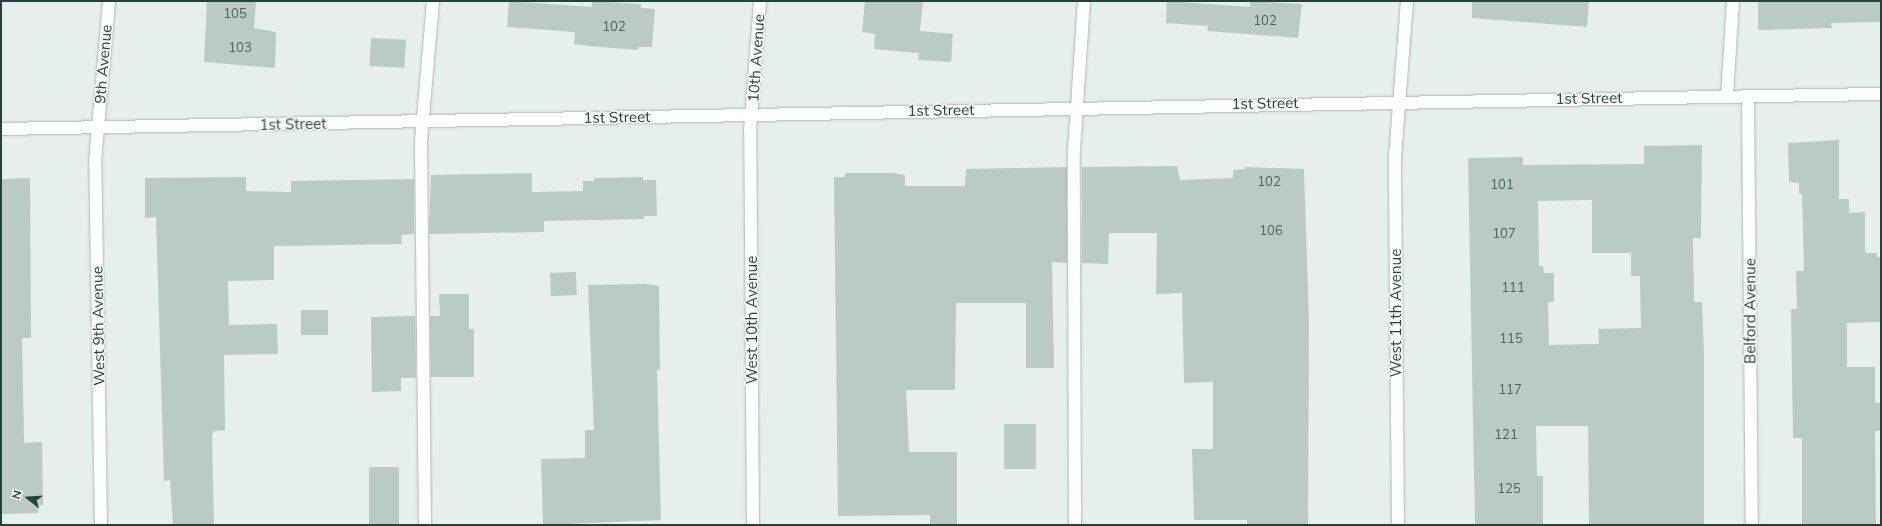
<!DOCTYPE html>
<html>
<head>
<meta charset="utf-8">
<style>
  body { margin:0 }
  #map { position:relative; width:1882px; height:526px; overflow:hidden; background:#e6efeb; font-family:Mulish,sans-serif }
  div>[style] { position:absolute }
  .building>* { inset:0; background:#bbcac4; transform-origin:0 0 }
  .roads { filter:drop-shadow(0 0 1px #a8b8b2) drop-shadow(0 0 1px #a8b8b2) }
  .minor>* { height:12px; margin:-6px; padding:0 6px; transform-origin:6px; border-radius:6px; background:#fff }
  span { translate:-50% -50%; white-space:nowrap; text-align:center; line-height:1.15; -webkit-text-stroke:3px #f7fbf9; paint-order:stroke }
  .number-label { font-size:13px; color:#4a645c }
  .number-label span { -webkit-text-stroke-width:0 }
  .street-label { font-size:15px; color:#24423a }
  .frame { position:absolute; inset:0; border:2px solid #24423a; pointer-events:none }
  .north { position:absolute; left:8px; top:478px; width:40px; height:40px; -webkit-text-stroke:3px #f7fbf9; paint-order:stroke; rotate:287deg; font-size:11px; font-weight:700; line-height:16px; text-align:center; color:#24423a }
  .north::after { content:''; display:block; margin:auto; width:14px; height:18px; background:#24423a; clip-path:polygon(50% 0,100% 100%,50% 72%,0 100%) }
</style>
</head>
<body>
<div id="map">
  <div class="building">
    <i style="clip-path:polygon(207px 1px,256px 1px,254px 28px,276px 32px,275px 68px,204px 62px)"></i>
    <i style="clip-path:polygon(509px 1px,592px 7px,592px 1px,641px 4px,641px 8px,655px 9px,652px 47px,638px 47px,638px 50px,589px 46px,574px 44px,575px 32px,507px 27px)"></i>
    <i style="clip-path:polygon(865px 1px,923px 1px,920px 31px,953px 34px,951px 62px,918px 60px,919px 53px,874px 49px,875px 34px,862px 32px)"></i>
    <i style="clip-path:polygon(1167px 1px,1250px 7px,1250px 1px,1302px 4px,1298px 38px,1207px 31px,1208px 26px,1166px 23px)"></i>
    <i style="clip-path:polygon(1472px 1px,1589px 1px,1587px 27px,1472px 18px)"></i>
    <i style="clip-path:polygon(1758px 1px,1881px 1px,1881px 22px,1831px 23px,1832px 28px,1758px 30px)"></i>
    <i style="left:371px;top:38px;width:35px;height:28px;rotate:3deg"></i>
    <i style="clip-path:polygon(1839px 140px,1839px 199px,1849px 199px,1849px 213px,1865px 212px,1865px 253px,1877px 253px,1877px 257px,1881px 257px,1881px 322px,1847px 323px,1847px 367px,1875px 367px,1875px 403px,1881px 403px,1881px 431px,1875px 431px,1876px 525px,1802px 525px,1802px 438px,1793px 438px,1791px 309px,1797px 309px,1796px 271px,1804px 271px,1802px 194px,1799px 194px,1799px 183px,1789px 182px,1788px 143px)"></i>
    <i style="clip-path:polygon(evenodd,1702px 145px,1701px 238px,1693px 238px,1694px 302px,1702px 302px,1704px 355px,1704px 525px,1589px 525px,1588px 426px,1536px 426px,1537px 476px,1543px 476px,1543px 525px,1475px 525px,1468px 158px,1523px 157px,1523px 165px,1644px 164px,1644px 146px,1702px 145px,1592px 200px,1592px 253px,1631px 253px,1631px 276px,1640px 276px,1641px 328px,1598px 329px,1599px 344px,1549px 345px,1548px 302px,1554px 302px,1554px 273px,1544px 273px,1543px 266px,1539px 266px,1538px 201px,1592px 200px)"></i>
    <i style="clip-path:polygon(1177px 166px,1180px 180px,1233px 178px,1233px 170px,1245px 169px,1245px 167px,1304px 169px,1309px 322px,1308px 525px,1247px 525px,1247px 520px,1194px 520px,1192px 449px,1213px 449px,1213px 382px,1184px 383px,1182px 293px,1156px 294px,1157px 233px,1109px 233px,1108px 264px,1082px 263px,1082px 167px)"></i>
    <i style="clip-path:polygon(1067px 167px,1067px 263px,1052px 262px,1054px 368px,1026px 368px,1026px 303px,956px 303px,955px 390px,906px 390px,909px 452px,957px 452px,957px 525px,930px 525px,930px 515px,838px 516px,834px 177px,845px 177px,845px 173px,894px 173px,905px 175px,905px 186px,965px 186px,966px 169px)"></i>
    <i style="clip-path:polygon(532px 173px,532px 192px,583px 191px,583px 181px,594px 181px,594px 178px,643px 177px,643px 180px,656px 180px,657px 216px,644px 216px,644px 219px,544px 221px,544px 232px,429px 234px,431px 175px)"></i>
    <i style="clip-path:polygon(246px 177px,246px 191px,291px 192px,291px 181px,414px 179px,414px 234px,401px 235px,402px 244px,274px 246px,274px 280px,228px 281px,229px 325px,277px 324px,278px 354px,224px 355px,225px 430px,214px 431px,212px 435px,214px 525px,173px 525px,170px 480px,164px 481px,156px 217px,145px 218px,145px 178px)"></i>
    <i style="clip-path:polygon(30px 178px,31px 338px,22px 338px,24px 443px,42px 442px,43px 505px,38px 505px,38px 513px,1px 514px,2px 179px)"></i>
    <i style="left:576px;top:272px;width:23px;height:26px;rotate:88deg"></i>
    <i style="clip-path:polygon(646px 284px,659px 286px,660px 370px,657px 370px,661px 520px,543px 525px,541px 459px,585px 458px,585px 430px,594px 430px,588px 285px)"></i>
    <i style="clip-path:polygon(439px 294px,469px 294px,469px 329px,474px 329px,474px 377px,431px 377px,430px 316px,440px 316px)"></i>
    <i style="left:328px;top:310px;width:25px;height:27px;rotate:90deg"></i>
    <i style="clip-path:polygon(415px 316px,416px 378px,401px 378px,401px 391px,372px 392px,371px 317px)"></i>
    <i style="left:1004px;top:424px;width:32px;height:45px"></i>
    <i style="left:369px;top:467px;width:30px;height:58px"></i>
  </div>
  <div class="roads">
    <div class="minor">
      <i style="left:1727px;top:96px;width:95px;rotate:-86.4deg"></i>
      <i style="left:1748px;top:96px;width:429px;rotate:89.5deg"></i>
      <i style="left:1px;top:129px;width:1880px;rotate:-1.07deg"></i>
      <i style="left:101px;top:525px;width:363px;rotate:-90.9deg"></i>
      <i style="left:95px;top:162px;width:162px;rotate:-85deg"></i>
      <i style="left:425px;top:525px;width:384px;rotate:-90.6deg"></i>
      <i style="left:421px;top:141px;width:141px;rotate:-85.1deg"></i>
      <i style="left:753px;top:525px;width:394px;rotate:-90.4deg"></i>
      <i style="left:750px;top:131px;width:130px;rotate:-85.6deg"></i>
      <i style="left:1075px;top:525px;width:374px;rotate:-90.2deg"></i>
      <i style="left:1074px;top:151px;width:150px;rotate:-86.2deg"></i>
      <i style="left:1398px;top:525px;width:368px;rotate:-90.5deg"></i>
      <i style="left:1395px;top:157px;width:156px;rotate:-85.6deg"></i>
    </div>
  </div>
  <div class="number-label">
    <span style="left:235px;top:13px">105</span>
    <span style="left:1265px;top:20px">102</span>
    <span style="left:614px;top:26px">102</span>
    <span style="left:240px;top:47px">103</span>
    <span style="left:1269px;top:181px">102</span>
    <span style="left:1502px;top:184px">101</span>
    <span style="left:1271px;top:230px">106</span>
    <span style="left:1504px;top:233px">107</span>
    <span style="left:1513px;top:287px">111</span>
    <span style="left:1511px;top:338px">115</span>
    <span style="left:1510px;top:389px">117</span>
    <span style="left:1506px;top:434px">121</span>
    <span style="left:1509px;top:488px">125</span>
  </div>
  <div class="street-label">
    <span style="left:756px;top:58px;rotate:-86deg">10th Avenue</span>
    <span style="left:103px;top:64px;rotate:-85deg">9th Avenue</span>
    <span style="left:1589px;top:98px;rotate:-1deg">1st Street</span>
    <span style="left:1265px;top:103px;rotate:-1deg">1st Street</span>
    <span style="left:941px;top:110px;rotate:-1deg">1st Street</span>
    <span style="left:617px;top:117px;rotate:-1deg">1st Street</span>
    <span style="left:293px;top:124px;rotate:-1deg">1st Street</span>
    <span style="left:1750px;top:311px;rotate:-90deg">Belford Avenue</span>
    <span style="left:1396px;top:313px;rotate:-90deg">West 11th Avenue</span>
    <span style="left:752px;top:320px;rotate:-90deg">West 10th Avenue</span>
    <span style="left:98px;top:326px;rotate:-91deg">West 9th Avenue</span>
  </div>
  <div class="frame"></div>
  <div class="north">N</div>
</div>
</body>
</html>
